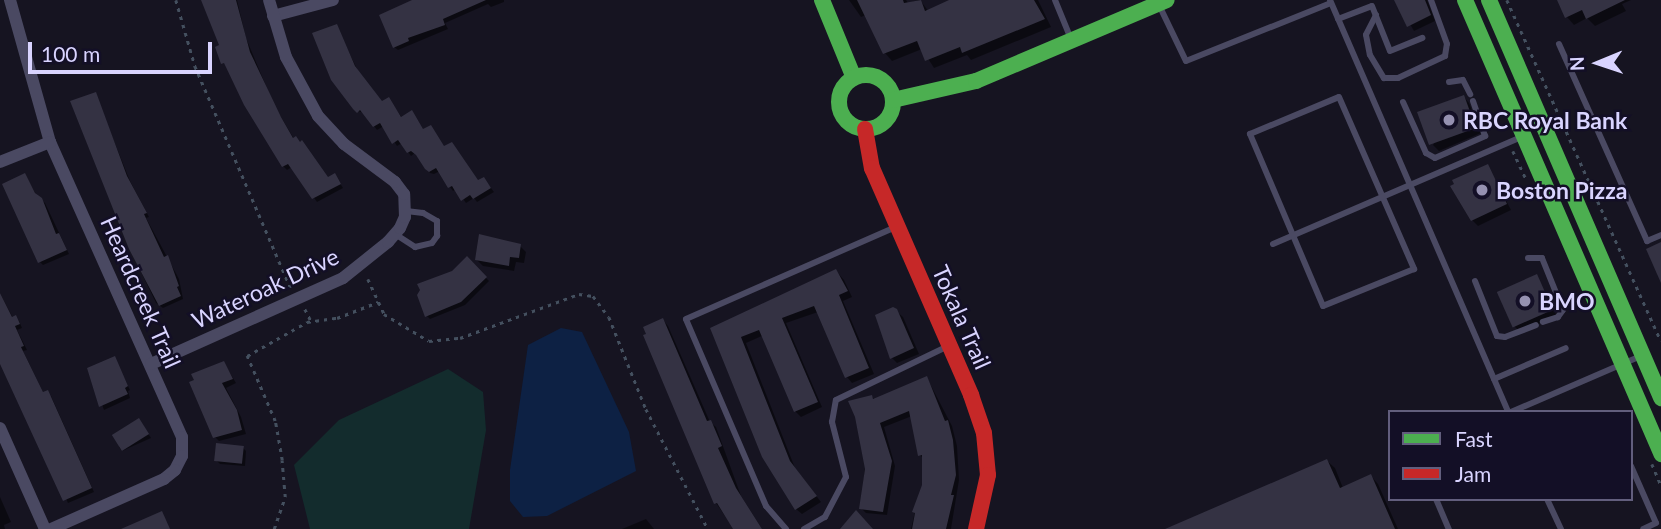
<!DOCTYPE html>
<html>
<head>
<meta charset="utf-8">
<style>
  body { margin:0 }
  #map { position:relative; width:1661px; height:529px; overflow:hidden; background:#161421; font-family:Lato,sans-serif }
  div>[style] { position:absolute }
  .green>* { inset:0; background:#132c2d }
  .water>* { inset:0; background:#0d2144 }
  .shadow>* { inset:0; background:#0007 }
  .building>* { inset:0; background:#343243; transform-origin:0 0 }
  .path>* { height:2.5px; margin-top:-1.25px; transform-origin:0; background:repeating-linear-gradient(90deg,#44505f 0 3.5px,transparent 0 8.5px) }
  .lane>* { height:6px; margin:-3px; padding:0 3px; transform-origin:3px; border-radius:3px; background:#4a4962 }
  .street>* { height:12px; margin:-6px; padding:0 6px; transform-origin:6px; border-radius:6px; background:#4a4962 }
  .fast>* { height:16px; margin:-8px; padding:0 8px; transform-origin:8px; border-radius:8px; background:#4caf50 }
  .fast>.ring { margin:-8px; padding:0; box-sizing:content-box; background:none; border:16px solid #4caf50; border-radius:50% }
  .jam>* { height:16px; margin:-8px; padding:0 8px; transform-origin:8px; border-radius:8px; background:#c62828 }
  .dots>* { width:19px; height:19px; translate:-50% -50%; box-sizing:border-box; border:4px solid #130f26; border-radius:50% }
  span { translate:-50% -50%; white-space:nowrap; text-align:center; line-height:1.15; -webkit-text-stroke:5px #130f26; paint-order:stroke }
  .poi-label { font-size:23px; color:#d9d4ff; font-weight:700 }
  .left { translate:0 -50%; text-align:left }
  .street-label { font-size:23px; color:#d9d4ff }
  .legend { position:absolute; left:1388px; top:410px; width:245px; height:91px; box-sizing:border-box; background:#130f26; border:2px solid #625e7d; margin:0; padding:9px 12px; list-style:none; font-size:21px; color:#d9d4ff }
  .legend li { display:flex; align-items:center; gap:14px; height:35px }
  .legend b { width:35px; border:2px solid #625e7d }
  .north { position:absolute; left:1563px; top:28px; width:70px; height:70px; -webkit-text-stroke:5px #130f26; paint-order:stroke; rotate:268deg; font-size:19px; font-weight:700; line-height:28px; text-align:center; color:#d9d4ff }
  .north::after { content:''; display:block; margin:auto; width:24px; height:32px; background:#d9d4ff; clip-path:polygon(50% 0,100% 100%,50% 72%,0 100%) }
  .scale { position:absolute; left:28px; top:42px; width:184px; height:32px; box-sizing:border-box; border:4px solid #d9d4ff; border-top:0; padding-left:9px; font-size:21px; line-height:24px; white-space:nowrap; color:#d9d4ff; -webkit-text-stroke:5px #130f26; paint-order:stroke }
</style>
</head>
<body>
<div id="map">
  <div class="green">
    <i style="clip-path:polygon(448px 369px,483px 392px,486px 430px,469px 529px,310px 529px,294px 465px,339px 420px)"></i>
  </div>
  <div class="water">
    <i style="clip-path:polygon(561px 328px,582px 332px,629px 432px,636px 471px,547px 516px,523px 517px,510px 501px,510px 470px,528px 345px)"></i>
  </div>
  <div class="shadow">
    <i style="clip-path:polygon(203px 0,237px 0,246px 38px,274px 105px,294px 139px,328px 178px,335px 175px,343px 188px,317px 202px,292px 167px,287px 170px,283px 166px,222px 46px)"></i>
    <i style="clip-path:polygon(421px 0,504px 0,504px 2px,491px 7px,488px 4px,445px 23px,448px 29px,398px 50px,394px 47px)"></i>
    <i style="clip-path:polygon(849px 0,906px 0,908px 3px,920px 0,929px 12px,955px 0,1038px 0,1051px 27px,971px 60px,967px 55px,934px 68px,922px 49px,892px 61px,885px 53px,866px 15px,861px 17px)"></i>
    <i style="clip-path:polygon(1396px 0,1427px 0,1435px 21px,1414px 31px)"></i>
    <i style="clip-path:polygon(1559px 0,1631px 0,1622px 4px,1626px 11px,1595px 26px,1587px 18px,1574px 25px,1567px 17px)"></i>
    <i style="clip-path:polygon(336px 26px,358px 71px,382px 103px,389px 99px,402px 118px,445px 148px,479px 182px,484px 179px,494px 192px,477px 202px,474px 198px,466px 203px,456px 189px,453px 191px,450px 187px,440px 171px,434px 174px,430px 173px,415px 153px,411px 156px,402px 143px,397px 146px,384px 126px,377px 130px,364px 113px,358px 111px)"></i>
    <i style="clip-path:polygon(95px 94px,130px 181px,149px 217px,146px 218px,179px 279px,183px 299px,163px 308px,156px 303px,130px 249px,72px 102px)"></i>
    <i style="clip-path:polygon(1464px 97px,1469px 103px,1481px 133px,1439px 151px,1433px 145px)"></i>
    <i style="clip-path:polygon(1488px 166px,1511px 210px,1478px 226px,1472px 220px)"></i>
    <i style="clip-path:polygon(25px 175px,37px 196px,45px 203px,69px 254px,43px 265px,40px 262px)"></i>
    <i style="clip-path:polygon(481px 236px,520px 246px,526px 252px,524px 263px,516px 262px,514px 271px,483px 266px,477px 260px)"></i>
    <i style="clip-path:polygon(467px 259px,489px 281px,465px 305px,430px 319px,427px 316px,453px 273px)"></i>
    <i style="clip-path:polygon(836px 271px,844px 280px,852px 297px,843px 301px,874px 374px,852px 383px,847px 377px,818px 312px,786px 323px,822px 407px,801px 417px,795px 411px,764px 335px,746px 343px,795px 468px,821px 502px,802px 514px,796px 509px,712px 329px)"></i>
    <i style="clip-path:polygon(1536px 276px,1557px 316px,1520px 332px,1515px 327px)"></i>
    <i style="clip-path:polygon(0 293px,13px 318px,19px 321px,22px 328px,17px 330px,27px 350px,23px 351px,44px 394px,51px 396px,94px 492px,68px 503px,0 357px)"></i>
    <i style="clip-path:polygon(896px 311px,903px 317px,919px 354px,897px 363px,892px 358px)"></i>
    <i style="clip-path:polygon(663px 320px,668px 326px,710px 422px,716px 427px,741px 496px,762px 529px,734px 529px,716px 503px)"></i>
    <i style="clip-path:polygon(114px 358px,130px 390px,128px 391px,130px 398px,104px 410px,89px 369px)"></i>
    <i style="clip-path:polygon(224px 363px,236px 383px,226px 388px,241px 417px,246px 434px,219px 441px,215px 437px)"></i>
    <i style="clip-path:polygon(927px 378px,952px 426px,957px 446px,959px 480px,951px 529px,911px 529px,918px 498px,924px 486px,924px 459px,920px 455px,912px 416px,884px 427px,895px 466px,887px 515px,866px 513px,861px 508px,872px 397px,875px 400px)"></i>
    <i style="clip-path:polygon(142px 424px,151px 438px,122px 451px,119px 447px)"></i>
    <i style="clip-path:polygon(243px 448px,246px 451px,245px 466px,220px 464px,216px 460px)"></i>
    <i style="clip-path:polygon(1327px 461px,1335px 468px,1343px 488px,1371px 476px,1378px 484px,1398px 529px,1169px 529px)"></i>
    <i style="clip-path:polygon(0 497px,11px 522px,4px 525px,5px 529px,0 529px)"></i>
    <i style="clip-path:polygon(646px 519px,654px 529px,622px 529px)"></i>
  </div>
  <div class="building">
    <i style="clip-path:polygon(201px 0,236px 0,250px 52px,281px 117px,293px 138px,296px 136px,300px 142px,302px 140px,328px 177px,335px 173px,341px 184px,312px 199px,288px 164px,282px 167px,244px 105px,224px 63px,221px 64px,215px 47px,219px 45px)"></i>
    <i style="clip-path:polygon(412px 0,486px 0,443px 19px,445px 25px,408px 38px,409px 41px,393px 48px,379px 15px)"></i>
    <i style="clip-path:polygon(857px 0,903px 0,904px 3px,921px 0,925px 11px,949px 0,1034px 0,1045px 19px,962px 53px,960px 47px,925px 61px,917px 41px,883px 54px)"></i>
    <i style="clip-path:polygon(1394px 0,1425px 0,1431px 15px,1407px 27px)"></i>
    <i style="clip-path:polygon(1557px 0,1625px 0,1586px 19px,1582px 10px,1565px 18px)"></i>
    <i style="clip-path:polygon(337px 24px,355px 66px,382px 101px,389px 97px,401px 117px,412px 110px,423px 129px,431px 125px,444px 146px,452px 142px,478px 180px,484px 177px,491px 188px,473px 199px,470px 195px,461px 201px,452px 186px,448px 188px,436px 168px,429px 172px,425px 169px,416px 155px,411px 151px,407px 153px,398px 140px,392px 144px,380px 123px,373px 127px,360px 110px,357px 113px,353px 109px,331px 80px,312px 33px)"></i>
    <i style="clip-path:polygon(96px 92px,127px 176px,147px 213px,144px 214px,164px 257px,168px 255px,179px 286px,177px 287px,181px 296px,159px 306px,129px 249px,70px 101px)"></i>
    <i style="left:1464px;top:95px;width:35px;height:50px;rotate:70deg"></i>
    <i style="clip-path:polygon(1488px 164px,1507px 204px,1471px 221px,1450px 186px,1454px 184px,1452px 180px)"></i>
    <i style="clip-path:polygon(25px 173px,35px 193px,42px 198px,56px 234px,59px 233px,67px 250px,38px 263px,2px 184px)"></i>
    <i style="clip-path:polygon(479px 234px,521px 244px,519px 258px,510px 257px,509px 266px,475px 260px)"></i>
    <i style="clip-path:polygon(1661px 242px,1661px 283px,1646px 249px)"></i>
    <i style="clip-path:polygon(467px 256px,487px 277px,461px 302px,425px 317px,417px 295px,420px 290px,417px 284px,452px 271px)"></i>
    <i style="clip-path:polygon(836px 269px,848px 291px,839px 295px,869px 368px,845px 378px,814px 306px,782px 318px,818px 402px,794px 412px,759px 330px,741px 337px,790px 461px,817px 496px,795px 510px,762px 457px,710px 328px)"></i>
    <i style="left:1537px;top:274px;width:39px;height:44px;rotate:66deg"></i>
    <i style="clip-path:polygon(0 293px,12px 317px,16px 315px,20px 324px,15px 326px,24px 346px,21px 347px,43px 392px,48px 390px,92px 488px,63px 501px,0 364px)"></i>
    <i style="clip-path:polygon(893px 307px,897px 309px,914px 348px,890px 359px,875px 315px)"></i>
    <i style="clip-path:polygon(663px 318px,707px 421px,711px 420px,722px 446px,718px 448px,736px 488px,762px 529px,733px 529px,717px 503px,714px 504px,643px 335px,646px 334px,643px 327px)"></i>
    <i style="clip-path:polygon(115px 356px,128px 386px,125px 388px,128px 394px,99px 407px,87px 368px)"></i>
    <i style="clip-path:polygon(224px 361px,233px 379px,222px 383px,237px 410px,242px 430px,213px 438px,189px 382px,194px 380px,191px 374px)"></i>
    <i style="clip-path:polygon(927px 376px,945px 421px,948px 420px,953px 440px,956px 475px,951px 495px,954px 495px,946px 529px,912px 529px,915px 513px,912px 512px,922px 485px,922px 455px,918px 456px,909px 411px,880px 423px,892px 461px,883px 512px,859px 509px,865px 469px,855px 417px,848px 401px,872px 395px,873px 399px)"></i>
    <i style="left:139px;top:418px;width:19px;height:32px;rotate:58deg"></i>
    <i style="left:216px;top:443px;width:28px;height:18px;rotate:6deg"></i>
    <i style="clip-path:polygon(1327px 459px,1340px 488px,1371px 474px,1395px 529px,1165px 529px)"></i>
    <i style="clip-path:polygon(856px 510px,873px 529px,840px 529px)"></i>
    <i style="clip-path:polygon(162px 511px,170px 529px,121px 529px)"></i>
  </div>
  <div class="path">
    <i style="left:176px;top:0;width:69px;rotate:73.9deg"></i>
    <i style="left:195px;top:66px;width:243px;rotate:66.7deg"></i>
    <i style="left:1507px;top:0;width:374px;rotate:65.7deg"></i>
    <i style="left:1513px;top:151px;width:31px;rotate:65deg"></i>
    <i style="left:368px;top:279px;width:38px;rotate:65deg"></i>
    <i style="left:384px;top:314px;width:52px;rotate:31deg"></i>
    <i style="left:429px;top:341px;width:31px;rotate:-6deg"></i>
    <i style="left:460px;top:338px;width:127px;rotate:-20.3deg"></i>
    <i style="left:579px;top:294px;width:14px;rotate:8deg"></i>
    <i style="left:593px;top:296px;width:26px;rotate:53deg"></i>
    <i style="left:609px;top:317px;width:99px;rotate:68.1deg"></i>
    <i style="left:646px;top:409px;width:135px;rotate:62.7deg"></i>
    <i style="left:305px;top:309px;width:13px;rotate:63deg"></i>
    <i style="left:1652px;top:464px;width:23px;rotate:67deg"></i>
    <i style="left:274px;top:529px;width:34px;rotate:-71deg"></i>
    <i style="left:285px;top:497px;width:37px;rotate:-95deg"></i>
    <i style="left:282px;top:460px;width:40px;rotate:-100deg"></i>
    <i style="left:275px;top:421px;width:71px;rotate:-113.3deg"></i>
    <i style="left:247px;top:356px;width:69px;rotate:-29.5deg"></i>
    <i style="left:307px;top:322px;width:30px;rotate:-8deg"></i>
    <i style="left:337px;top:318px;width:44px;rotate:-21.3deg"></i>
  </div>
  <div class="lane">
    <i style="left:1055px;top:0;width:42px;rotate:67.7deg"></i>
    <i style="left:1330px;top:0;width:449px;rotate:66.6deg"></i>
    <i style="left:1159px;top:5px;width:62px;rotate:64.3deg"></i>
    <i style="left:1186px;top:61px;width:156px;rotate:-21.8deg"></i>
    <i style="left:1376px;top:15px;width:22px;rotate:117deg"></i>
    <i style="left:1366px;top:35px;width:20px;rotate:79deg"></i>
    <i style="left:1370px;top:55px;width:27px;rotate:59deg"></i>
    <i style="left:1384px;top:78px;width:14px"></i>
    <i style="left:1398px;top:78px;width:52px;rotate:-25.1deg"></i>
    <i style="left:1445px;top:56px;width:12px;rotate:-81deg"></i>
    <i style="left:1447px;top:44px;width:47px;rotate:-110deg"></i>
    <i style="left:1338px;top:19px;width:36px;rotate:-21deg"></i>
    <i style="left:1372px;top:6px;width:48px;rotate:68.2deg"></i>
    <i style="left:1390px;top:51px;width:35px;rotate:-22deg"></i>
    <i style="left:1559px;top:44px;width:216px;rotate:65.9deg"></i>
    <i style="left:1647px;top:241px;width:15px;rotate:-23deg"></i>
    <i style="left:1449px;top:82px;width:14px;rotate:-8deg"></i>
    <i style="left:1463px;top:80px;width:16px;rotate:63deg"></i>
    <i style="left:1339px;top:97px;width:188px;rotate:66.4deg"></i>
    <i style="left:1414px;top:269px;width:98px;rotate:157.9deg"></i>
    <i style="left:1323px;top:306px;width:187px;rotate:-113deg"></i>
    <i style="left:1250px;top:134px;width:96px;rotate:-22.6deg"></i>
    <i style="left:1403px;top:102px;width:56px;rotate:65.7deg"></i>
    <i style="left:1426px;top:153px;width:10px;rotate:29deg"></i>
    <i style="left:1435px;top:158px;width:55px;rotate:-23.7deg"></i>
    <i style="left:1485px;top:136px;width:37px;rotate:-109deg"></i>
    <i style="left:395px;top:234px;width:24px;rotate:33deg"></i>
    <i style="left:415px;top:247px;width:17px;rotate:-13deg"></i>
    <i style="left:432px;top:243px;width:9px;rotate:-54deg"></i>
    <i style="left:437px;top:236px;width:15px;rotate:-90deg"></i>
    <i style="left:437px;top:221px;width:16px;rotate:-150deg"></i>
    <i style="left:423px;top:213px;width:17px;rotate:-173deg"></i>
    <i style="left:1273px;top:244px;width:273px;rotate:-23.3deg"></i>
    <i style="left:1528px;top:258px;width:14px"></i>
    <i style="left:1542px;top:258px;width:56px;rotate:68deg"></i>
    <i style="left:1563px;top:310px;width:9px;rotate:126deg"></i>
    <i style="left:1558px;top:317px;width:16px;rotate:162deg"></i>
    <i style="left:1475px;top:281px;width:59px;rotate:68.2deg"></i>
    <i style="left:1497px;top:336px;width:8px;rotate:7deg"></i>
    <i style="left:1505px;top:337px;width:33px;rotate:-21deg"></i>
    <i style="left:1494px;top:379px;width:78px;rotate:-23.3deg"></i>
    <i style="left:1511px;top:412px;width:142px;rotate:-23.3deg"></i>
    <i style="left:1631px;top:466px;width:62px;rotate:66.3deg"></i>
    <i style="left:1656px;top:523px;width:14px;rotate:155deg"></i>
    <i style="left:1436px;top:499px;width:33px;rotate:67deg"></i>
    <i style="left:1547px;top:499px;width:33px;rotate:65deg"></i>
    <i style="left:786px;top:529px;width:30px;rotate:-131deg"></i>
    <i style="left:766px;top:506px;width:203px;rotate:-113.2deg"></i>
    <i style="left:686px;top:319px;width:229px;rotate:-23.7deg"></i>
    <i style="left:804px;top:529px;width:24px;rotate:-30deg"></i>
    <i style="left:825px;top:517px;width:45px;rotate:-62.3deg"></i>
    <i style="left:846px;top:477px;width:57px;rotate:-104.3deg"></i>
    <i style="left:832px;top:422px;width:22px;rotate:-80deg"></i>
    <i style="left:836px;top:400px;width:124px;rotate:-25.7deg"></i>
  </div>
  <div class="street">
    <i style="left:10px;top:0;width:148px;rotate:74.3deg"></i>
    <i style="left:50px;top:142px;width:323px;rotate:65.9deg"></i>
    <i style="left:182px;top:437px;width:19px;rotate:90deg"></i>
    <i style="left:182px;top:456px;width:16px;rotate:117deg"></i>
    <i style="left:175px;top:470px;width:14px;rotate:141deg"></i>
    <i style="left:164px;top:479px;width:124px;rotate:156.1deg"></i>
    <i style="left:273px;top:16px;width:62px;rotate:-14.9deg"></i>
    <i style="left:0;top:162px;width:54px;rotate:-21.8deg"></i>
    <i style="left:151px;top:364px;width:210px;rotate:-24.1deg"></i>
    <i style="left:343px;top:278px;width:58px;rotate:-38.7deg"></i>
    <i style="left:388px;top:242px;width:18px;rotate:-49deg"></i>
    <i style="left:400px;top:228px;width:12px;rotate:-66deg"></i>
    <i style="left:405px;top:217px;width:23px;rotate:-92deg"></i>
    <i style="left:404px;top:194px;width:15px;rotate:-127deg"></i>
    <i style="left:395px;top:182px;width:64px;rotate:-143.3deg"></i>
    <i style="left:344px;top:144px;width:38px;rotate:-133deg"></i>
    <i style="left:318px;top:116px;width:67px;rotate:-118.5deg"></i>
    <i style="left:286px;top:57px;width:59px;rotate:-106.6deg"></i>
    <i style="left:0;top:428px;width:111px;rotate:66deg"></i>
  </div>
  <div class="fast">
    <i style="left:822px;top:0;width:84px;rotate:67.7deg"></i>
    <i style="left:1465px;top:0;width:495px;rotate:66.6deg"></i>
    <i style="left:1489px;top:0;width:434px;rotate:66.6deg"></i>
    <i class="ring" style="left:839px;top:75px;width:38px;height:38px"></i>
    <i style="left:893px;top:100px;width:85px;rotate:-12.9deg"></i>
    <i style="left:976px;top:81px;width:207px;rotate:-23deg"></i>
  </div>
  <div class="jam">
    <i style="left:865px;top:129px;width:40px;rotate:80deg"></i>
    <i style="left:872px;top:168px;width:248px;rotate:66.4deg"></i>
    <i style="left:971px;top:395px;width:40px;rotate:71.1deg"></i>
    <i style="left:984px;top:433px;width:42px;rotate:84.6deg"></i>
    <i style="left:988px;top:475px;width:55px;rotate:102.5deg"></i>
  </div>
  <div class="dots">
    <i style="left:1449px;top:120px;background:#9591b1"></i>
    <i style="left:1482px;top:190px;background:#9591b1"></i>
    <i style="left:1525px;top:301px;background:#9591b1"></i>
  </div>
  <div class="poi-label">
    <span class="left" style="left:1463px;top:120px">RBC Royal Bank</span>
    <span class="left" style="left:1496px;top:190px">Boston Pizza</span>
    <span class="left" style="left:1539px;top:301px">BMO</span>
  </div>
  <div class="street-label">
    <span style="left:265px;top:288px;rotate:-25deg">Wateroak Drive</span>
    <span style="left:141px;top:292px;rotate:66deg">Heardcreek Trail</span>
    <span style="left:962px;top:317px;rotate:66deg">Tokala Trail</span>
  </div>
  <ul class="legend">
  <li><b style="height:9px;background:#4caf50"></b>Fast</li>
  <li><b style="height:9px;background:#c62828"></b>Jam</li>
  </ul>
  <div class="north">N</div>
  <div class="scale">100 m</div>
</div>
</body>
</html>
